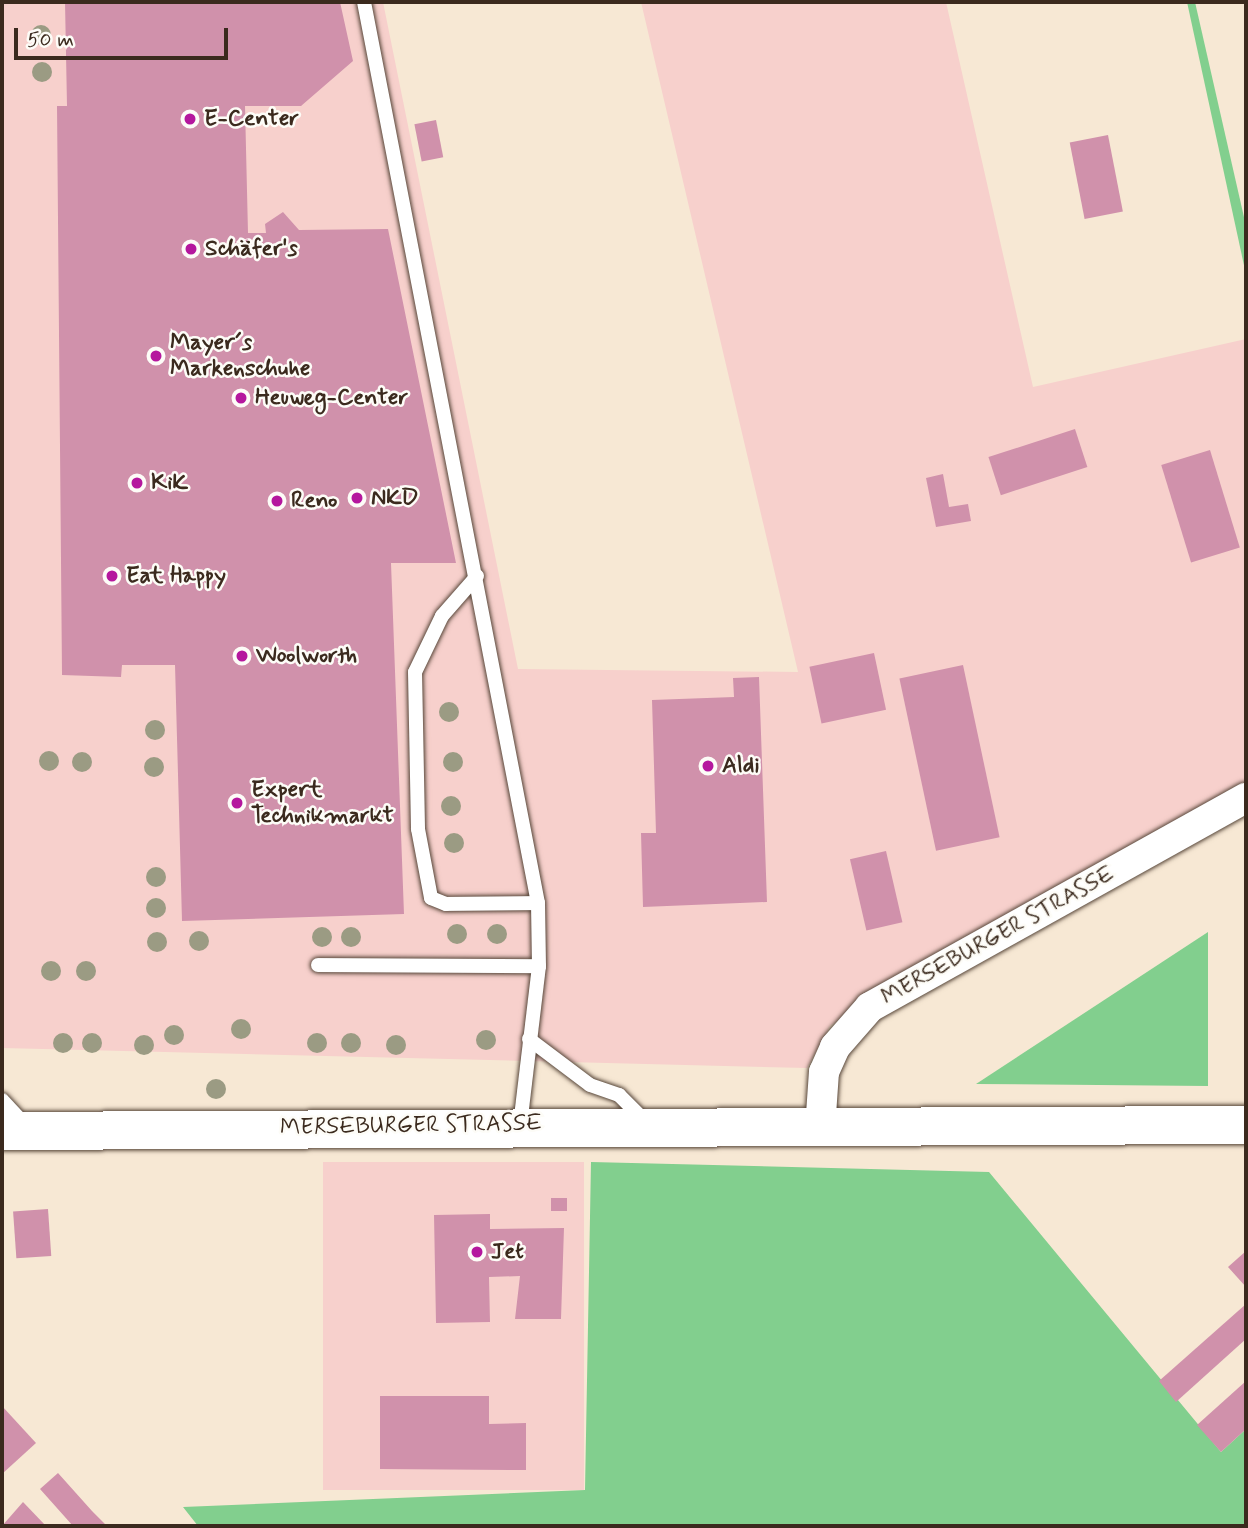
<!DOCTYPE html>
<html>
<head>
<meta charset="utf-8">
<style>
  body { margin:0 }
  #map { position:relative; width:1248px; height:1528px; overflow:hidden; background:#f7e8d4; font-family:Mynerve,sans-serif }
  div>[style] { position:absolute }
  .built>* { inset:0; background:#f7d0cc; transform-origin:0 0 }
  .green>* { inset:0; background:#82cf8e }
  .building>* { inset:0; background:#d091ab; transform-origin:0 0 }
  .roads { filter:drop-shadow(0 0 2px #574639) drop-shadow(0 0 2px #574639) }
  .lane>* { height:14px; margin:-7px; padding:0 7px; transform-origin:7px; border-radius:7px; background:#fff }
  .street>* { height:30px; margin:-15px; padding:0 15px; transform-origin:15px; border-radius:15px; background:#fff }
  .secondary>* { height:38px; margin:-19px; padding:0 19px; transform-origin:19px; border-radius:19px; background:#fff }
  .trees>* { width:20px; height:20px; margin:-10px; border-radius:50%; background:#9b9b83 }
  .dots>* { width:19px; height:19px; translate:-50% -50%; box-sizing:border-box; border:4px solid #fdfcf7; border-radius:50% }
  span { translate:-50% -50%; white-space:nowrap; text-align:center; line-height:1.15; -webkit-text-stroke:5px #fdfcf7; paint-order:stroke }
  .poi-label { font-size:23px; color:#3b2a1e; font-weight:700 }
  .left { translate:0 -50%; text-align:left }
  .street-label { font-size:23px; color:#3b2a1e }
  .frame { position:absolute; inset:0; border:4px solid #3b2a1e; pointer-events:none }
  .scale { position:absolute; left:14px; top:28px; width:214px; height:32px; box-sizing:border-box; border:4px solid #3b2a1e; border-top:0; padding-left:9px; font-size:21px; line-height:24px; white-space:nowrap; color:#3b2a1e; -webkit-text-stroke:5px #fdfcf7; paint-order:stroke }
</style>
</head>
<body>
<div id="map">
  <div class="built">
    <i style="clip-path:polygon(2px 2px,383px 2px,518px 669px,798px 672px,641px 2px,946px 2px,1033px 387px,1246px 339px,1246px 789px,869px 999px,830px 1026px,807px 1068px,2px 1048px)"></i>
    <i style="left:584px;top:1162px;width:328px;height:261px;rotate:90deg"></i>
  </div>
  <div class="green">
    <i style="clip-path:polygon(1187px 2px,1195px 2px,1246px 226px,1245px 270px)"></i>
    <i style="clip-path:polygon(1208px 932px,1208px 1086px,976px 1084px)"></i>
    <i style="clip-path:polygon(591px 1162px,989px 1172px,1221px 1452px,1246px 1429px,1246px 1526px,198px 1526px,183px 1507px,585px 1490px)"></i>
  </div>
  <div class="building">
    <i style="clip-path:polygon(65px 2px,340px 2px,353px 61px,301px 106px,245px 106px,248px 233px,266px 233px,265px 224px,283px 212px,299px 230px,388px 229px,456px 563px,391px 563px,404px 914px,182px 921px,175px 665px,122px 665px,121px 677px,62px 675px,57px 106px,67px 106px)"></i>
    <i style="left:436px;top:120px;width:38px;height:22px;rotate:79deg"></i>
    <i style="left:1108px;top:135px;width:78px;height:39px;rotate:79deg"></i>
    <i style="left:1075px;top:429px;width:40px;height:91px;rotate:72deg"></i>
    <i style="left:1210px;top:450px;width:102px;height:51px;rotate:73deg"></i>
    <i style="clip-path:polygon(943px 474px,949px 507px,968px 504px,971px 521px,936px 527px,926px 478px)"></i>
    <i style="left:874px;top:653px;width:58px;height:66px;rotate:78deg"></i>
    <i style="left:963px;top:665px;width:176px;height:65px;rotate:78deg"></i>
    <i style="clip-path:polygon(759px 677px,767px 902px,643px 907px,641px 833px,656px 833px,652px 700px,734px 697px,733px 678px)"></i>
    <i style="left:886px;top:851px;width:73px;height:37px;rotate:77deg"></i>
    <i style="left:567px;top:1198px;width:13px;height:16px;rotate:90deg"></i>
    <i style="left:48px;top:1209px;width:47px;height:35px;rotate:86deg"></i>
    <i style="clip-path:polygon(490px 1214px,490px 1229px,564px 1228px,561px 1319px,515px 1319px,520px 1276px,489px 1277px,490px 1322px,436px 1323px,434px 1215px)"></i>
    <i style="clip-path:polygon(1246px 1251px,1246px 1287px,1228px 1267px)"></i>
    <i style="clip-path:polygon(1246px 1304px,1246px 1339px,1176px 1402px,1159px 1381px)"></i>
    <i style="clip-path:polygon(1246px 1381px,1246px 1429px,1221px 1452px,1197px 1425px)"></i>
    <i style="clip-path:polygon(380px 1396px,489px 1396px,489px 1424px,526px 1423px,526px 1470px,380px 1469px)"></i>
    <i style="clip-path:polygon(2px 1406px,36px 1443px,2px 1474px)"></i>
    <i style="clip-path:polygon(58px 1473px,92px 1511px,107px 1526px,73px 1526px,40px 1489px)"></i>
    <i style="clip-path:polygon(23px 1502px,46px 1526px,2px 1526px)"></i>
  </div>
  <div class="roads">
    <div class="lane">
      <i style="left:364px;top:2px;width:918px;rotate:79.07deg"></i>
      <i style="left:538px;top:903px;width:63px;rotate:89.1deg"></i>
      <i style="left:539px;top:966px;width:160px;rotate:96.8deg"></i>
      <i style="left:477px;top:576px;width:53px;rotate:131.2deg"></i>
      <i style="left:442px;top:616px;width:62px;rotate:115.7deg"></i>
      <i style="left:415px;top:672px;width:157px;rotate:88.9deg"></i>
      <i style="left:418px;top:829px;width:70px;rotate:79.3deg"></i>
      <i style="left:431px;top:898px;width:16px;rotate:22deg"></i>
      <i style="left:446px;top:904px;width:92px;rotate:-0.6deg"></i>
      <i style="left:318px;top:965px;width:221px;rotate:0.3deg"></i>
      <i style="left:529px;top:1039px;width:76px;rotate:37deg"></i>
      <i style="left:590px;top:1085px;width:31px;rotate:19deg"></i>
      <i style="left:619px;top:1095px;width:35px;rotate:45deg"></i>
      <i style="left:2px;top:1100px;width:37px;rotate:47deg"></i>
    </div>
    <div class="street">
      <i style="left:820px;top:1129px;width:57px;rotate:-86deg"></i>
      <i style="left:824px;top:1072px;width:27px;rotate:-66deg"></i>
      <i style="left:835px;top:1047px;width:53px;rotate:-48.8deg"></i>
      <i style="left:870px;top:1007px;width:430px;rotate:-29.1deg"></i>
    </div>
    <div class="secondary">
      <i style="left:2px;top:1131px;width:1244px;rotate:-0.28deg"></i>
    </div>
  </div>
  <div class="trees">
    <i style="left:41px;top:35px"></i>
    <i style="left:42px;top:72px"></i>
    <i style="left:449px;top:712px"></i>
    <i style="left:155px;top:730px"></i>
    <i style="left:49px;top:761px"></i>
    <i style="left:82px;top:762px"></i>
    <i style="left:453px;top:762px"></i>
    <i style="left:154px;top:767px"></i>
    <i style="left:451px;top:806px"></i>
    <i style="left:454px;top:843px"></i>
    <i style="left:156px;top:877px"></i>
    <i style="left:156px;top:908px"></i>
    <i style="left:457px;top:934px"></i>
    <i style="left:497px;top:934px"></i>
    <i style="left:322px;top:937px"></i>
    <i style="left:351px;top:937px"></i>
    <i style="left:199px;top:941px"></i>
    <i style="left:157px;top:942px"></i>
    <i style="left:51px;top:971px"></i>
    <i style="left:86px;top:971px"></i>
    <i style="left:241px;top:1029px"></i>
    <i style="left:174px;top:1035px"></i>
    <i style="left:486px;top:1040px"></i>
    <i style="left:63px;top:1043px"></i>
    <i style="left:92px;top:1043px"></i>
    <i style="left:317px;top:1043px"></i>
    <i style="left:351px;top:1043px"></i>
    <i style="left:144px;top:1045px"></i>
    <i style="left:396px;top:1045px"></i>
    <i style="left:216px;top:1089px"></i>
  </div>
  <div class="dots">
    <i style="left:190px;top:119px;background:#b5179e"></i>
    <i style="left:191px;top:249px;background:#b5179e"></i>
    <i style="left:156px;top:356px;background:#b5179e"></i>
    <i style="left:241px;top:398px;background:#b5179e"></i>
    <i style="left:137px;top:483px;background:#b5179e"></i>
    <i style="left:357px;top:498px;background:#b5179e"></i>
    <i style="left:277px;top:501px;background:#b5179e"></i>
    <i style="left:112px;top:576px;background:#b5179e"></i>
    <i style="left:242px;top:656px;background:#b5179e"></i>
    <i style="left:708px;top:766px;background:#b5179e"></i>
    <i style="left:237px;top:803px;background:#b5179e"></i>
    <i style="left:477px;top:1252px;background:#b5179e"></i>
  </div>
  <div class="poi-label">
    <span class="left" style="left:204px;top:119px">E-Center</span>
    <span class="left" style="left:205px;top:249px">Schäfer's</span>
    <span class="left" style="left:170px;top:356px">Mayer´s<br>Markenschuhe</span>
    <span class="left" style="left:255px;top:398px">Heuweg-Center</span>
    <span class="left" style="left:151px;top:483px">KiK</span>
    <span class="left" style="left:371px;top:498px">NKD</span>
    <span class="left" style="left:291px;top:501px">Reno</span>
    <span class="left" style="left:126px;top:576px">Eat Happy</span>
    <span class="left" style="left:256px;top:656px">Woolworth</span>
    <span class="left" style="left:722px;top:766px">Aldi</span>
    <span class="left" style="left:251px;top:803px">Expert<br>Technikmarkt</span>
    <span class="left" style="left:491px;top:1252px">Jet</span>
  </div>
  <div class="street-label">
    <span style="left:998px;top:936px;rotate:-29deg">MERSEBURGER STRASSE</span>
    <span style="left:411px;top:1126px;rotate:-1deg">MERSEBURGER STRASSE</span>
  </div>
  <div class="frame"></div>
  <div class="scale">50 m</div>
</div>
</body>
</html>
